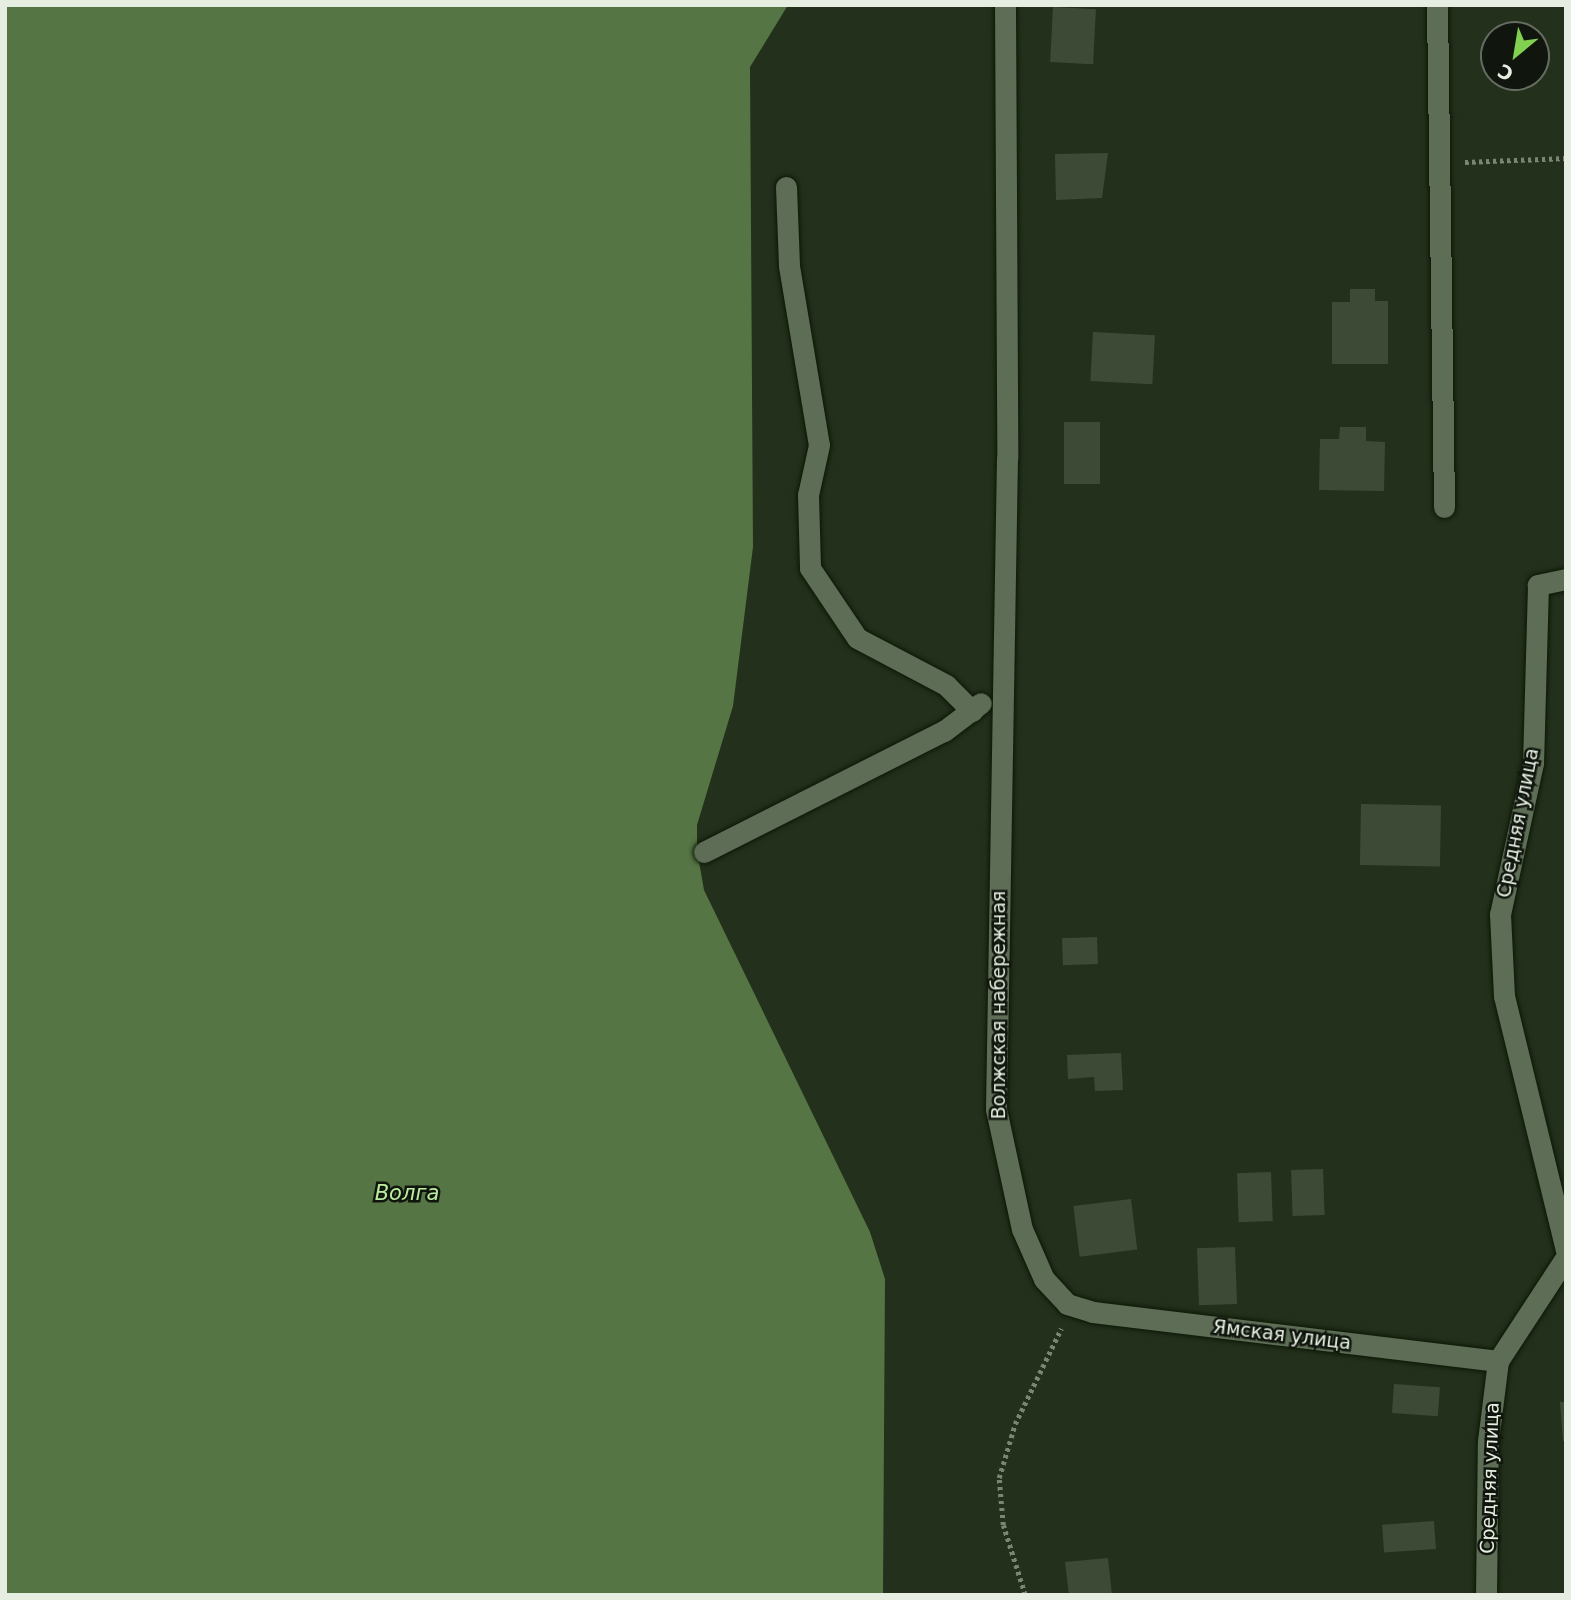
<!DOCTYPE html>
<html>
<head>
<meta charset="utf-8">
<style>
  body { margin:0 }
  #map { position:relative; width:1571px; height:1600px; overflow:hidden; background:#23301c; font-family:"DejaVu Sans",sans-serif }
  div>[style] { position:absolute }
  .water>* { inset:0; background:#557544 }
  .building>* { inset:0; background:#3d4b36; transform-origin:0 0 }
  .path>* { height:4.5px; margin-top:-2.25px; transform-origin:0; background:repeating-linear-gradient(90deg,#7a8574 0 3.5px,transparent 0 7px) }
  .roads { filter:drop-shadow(0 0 2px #0c1805) drop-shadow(0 0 2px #0c1805) }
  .minor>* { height:21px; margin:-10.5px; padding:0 10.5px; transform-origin:10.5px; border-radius:10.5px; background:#5d6d56 }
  span { translate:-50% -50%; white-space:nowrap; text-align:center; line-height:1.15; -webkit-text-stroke:5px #10160d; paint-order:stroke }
  .street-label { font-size:19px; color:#e6eee1 }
  .water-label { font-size:21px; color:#bbeda1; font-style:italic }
  .frame { position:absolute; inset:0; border:7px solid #e6eee1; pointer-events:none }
  .north { position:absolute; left:1480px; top:21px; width:70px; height:70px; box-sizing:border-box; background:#10160d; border:2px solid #666c62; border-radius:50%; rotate:210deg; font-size:19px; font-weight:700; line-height:28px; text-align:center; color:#e6eee1 }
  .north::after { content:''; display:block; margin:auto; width:24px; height:32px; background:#82d050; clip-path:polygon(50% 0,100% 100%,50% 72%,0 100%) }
</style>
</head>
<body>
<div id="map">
  <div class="water">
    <i style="clip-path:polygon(5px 5px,788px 5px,750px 67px,753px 547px,733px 706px,697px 825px,697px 850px,704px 890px,870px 1232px,885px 1279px,883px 1595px,5px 1595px)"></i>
  </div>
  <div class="building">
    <i style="left:1053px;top:7px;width:43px;height:55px;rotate:3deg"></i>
    <i style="clip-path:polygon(1108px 153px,1102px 198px,1056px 200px,1055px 154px)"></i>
    <i style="clip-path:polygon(1350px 289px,1375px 289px,1375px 301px,1388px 301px,1388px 364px,1332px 364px,1332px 302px,1350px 302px)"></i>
    <i style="left:1093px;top:332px;width:62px;height:49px;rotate:3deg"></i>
    <i style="left:1064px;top:422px;width:36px;height:62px"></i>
    <i style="clip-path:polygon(1340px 427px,1366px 427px,1366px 441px,1385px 442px,1384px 491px,1319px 490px,1320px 439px,1339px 439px)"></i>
    <i style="left:1361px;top:804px;width:80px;height:61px;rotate:1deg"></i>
    <i style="left:1097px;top:937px;width:27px;height:35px;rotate:88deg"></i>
    <i style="clip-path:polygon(1121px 1053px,1123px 1090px,1095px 1091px,1094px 1077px,1068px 1079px,1067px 1055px)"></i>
    <i style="left:1323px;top:1169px;width:46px;height:32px;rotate:88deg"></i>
    <i style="left:1271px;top:1172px;width:49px;height:34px;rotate:88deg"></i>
    <i style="left:1131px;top:1199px;width:51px;height:58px;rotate:83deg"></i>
    <i style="left:1235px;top:1247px;width:57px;height:38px;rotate:88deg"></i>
    <i style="left:1394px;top:1384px;width:46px;height:29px;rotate:4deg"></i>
    <i style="clip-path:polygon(1560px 1402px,1566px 1402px,1566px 1441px,1563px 1441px)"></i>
    <i style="left:1434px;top:1521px;width:28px;height:52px;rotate:86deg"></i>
    <i style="clip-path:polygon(1108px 1558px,1112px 1595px,1069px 1595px,1065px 1562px)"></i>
  </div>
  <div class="path">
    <i style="left:1465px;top:162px;width:101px;rotate:-2.3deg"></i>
    <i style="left:1025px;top:1595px;width:73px;rotate:-107.4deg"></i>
    <i style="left:1003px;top:1525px;width:47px;rotate:-94.9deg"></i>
    <i style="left:999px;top:1478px;width:56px;rotate:-73.5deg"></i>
    <i style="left:1015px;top:1424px;width:106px;rotate:-64.2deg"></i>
  </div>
  <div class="roads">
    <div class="minor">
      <i style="left:1005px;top:5px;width:453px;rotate:89.7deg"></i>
      <i style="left:1007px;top:458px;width:651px;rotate:90.97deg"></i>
      <i style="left:996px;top:1109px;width:123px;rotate:77.8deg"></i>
      <i style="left:1022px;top:1229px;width:55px;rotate:66.3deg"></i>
      <i style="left:1044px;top:1279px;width:34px;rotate:47deg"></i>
      <i style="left:1067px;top:1304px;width:27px;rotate:17deg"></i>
      <i style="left:1093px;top:1312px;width:408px;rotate:6.9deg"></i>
      <i style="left:1437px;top:5px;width:502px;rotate:89.2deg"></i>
      <i style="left:786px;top:187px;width:79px;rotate:87.8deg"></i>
      <i style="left:789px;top:266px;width:181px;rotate:80.5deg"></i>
      <i style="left:819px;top:445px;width:51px;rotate:102.4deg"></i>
      <i style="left:808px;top:495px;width:73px;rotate:88.4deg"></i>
      <i style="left:810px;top:568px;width:84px;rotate:56.1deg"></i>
      <i style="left:857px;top:638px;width:101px;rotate:27.8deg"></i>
      <i style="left:946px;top:685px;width:37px;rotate:45deg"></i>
      <i style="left:1566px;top:579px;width:29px;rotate:168deg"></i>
      <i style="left:1538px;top:585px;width:178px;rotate:91.6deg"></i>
      <i style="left:1533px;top:763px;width:155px;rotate:102.3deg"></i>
      <i style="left:1500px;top:914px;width:82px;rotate:87.2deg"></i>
      <i style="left:1504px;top:996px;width:261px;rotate:76.3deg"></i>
      <i style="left:704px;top:852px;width:269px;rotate:-26.8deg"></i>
      <i style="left:944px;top:731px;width:46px;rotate:-37.1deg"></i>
      <i style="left:1486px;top:1595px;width:154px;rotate:-89.3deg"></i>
      <i style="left:1488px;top:1441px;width:81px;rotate:-82.9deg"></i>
      <i style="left:1498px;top:1361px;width:124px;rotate:-56.8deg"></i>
    </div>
  </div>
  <div class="street-label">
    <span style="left:1518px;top:823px;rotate:-79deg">Средняя улица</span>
    <span style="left:999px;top:1005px;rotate:-90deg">Волжская набережная</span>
    <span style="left:1282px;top:1335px;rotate:7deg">Ямская улица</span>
    <span style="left:1490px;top:1478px;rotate:-88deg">Средняя улица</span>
  </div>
  <div class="water-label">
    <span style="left:407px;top:1193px">Волга</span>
  </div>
  <div class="frame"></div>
  <div class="north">С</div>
</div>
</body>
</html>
